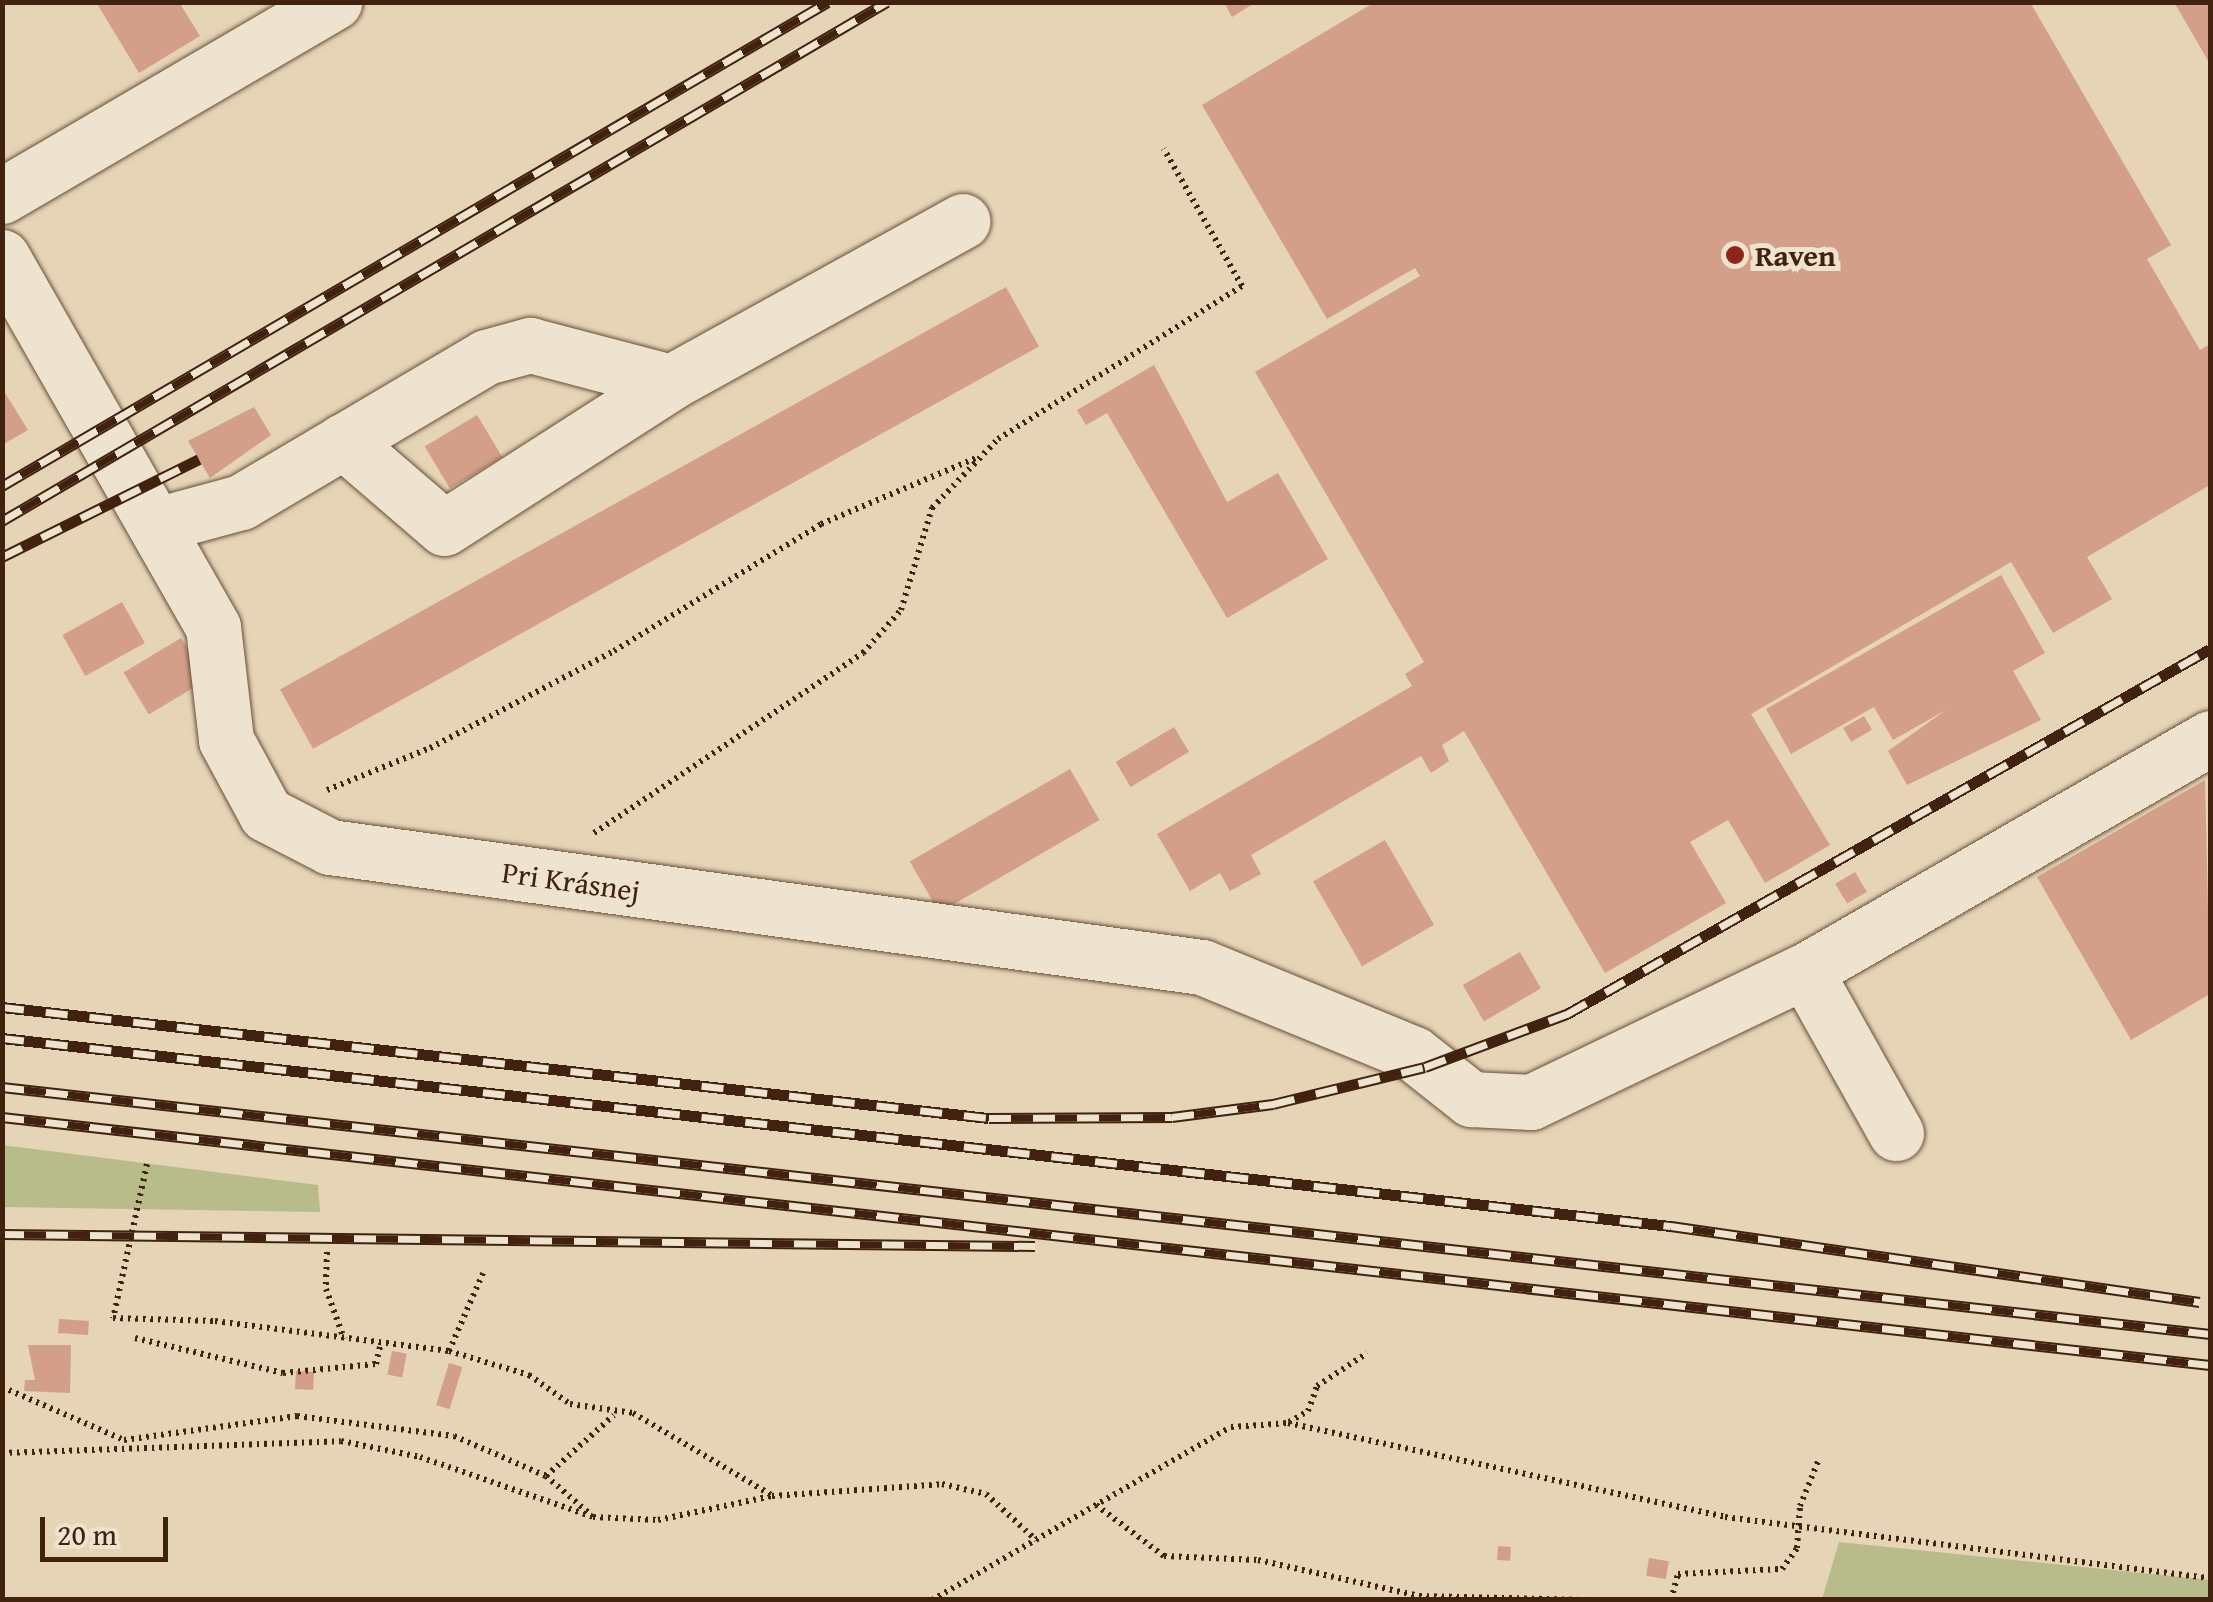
<!DOCTYPE html>
<html>
<head>
<meta charset="utf-8">
<style>
  body { margin:0 }
  #map { position:relative; width:2213px; height:1602px; overflow:hidden; background:#e5d4b5; font-family:"Gentium Book Plus",serif }
  div>[style] { position:absolute }
  .green>* { inset:0; background:#b8bc8b }
  .building>* { inset:0; background:#d39f88; transform-origin:0 0 }
  .path>* { height:6px; margin-top:-3px; transform-origin:0; background:repeating-linear-gradient(90deg,#41220f 0 2.5px,transparent 0 7.5px) }
  .roads { filter:drop-shadow(0 0 2px #6a4e38) drop-shadow(0 0 2px #6a4e38) }
  .minor>* { height:55px; margin:-27.5px; padding:0 27.5px; transform-origin:27.5px; border-radius:27.5px; background:#eee3cf }
  .rail>* { height:11px; margin-top:-5.5px; transform-origin:0; background:repeating-linear-gradient(90deg,#eee3cf 0 22px,#41220f 0 44px); box-sizing:border-box; border-block:2px solid #41220f }
  .dots>* { width:28px; height:28px; translate:-50% -50%; box-sizing:border-box; border:5px solid #eee3cf; border-radius:50% }
  span { translate:-50% -50%; white-space:nowrap; text-align:center; line-height:1.15; -webkit-text-stroke:10px #eee3cf; paint-order:stroke }
  .poi-label { font-size:30px; color:#41220f; font-weight:700 }
  .left { translate:0 -50%; text-align:left }
  .street-label { font-size:30px; color:#41220f }
  .frame { position:absolute; inset:0; border:5px solid #41220f; pointer-events:none }
  .scale { position:absolute; left:40px; top:1517px; width:128px; height:45px; box-sizing:border-box; border:5px solid #41220f; border-top:0; padding-left:12px; font-size:30px; line-height:35px; white-space:nowrap; color:#41220f; -webkit-text-stroke:8px #eee3cf; paint-order:stroke }
</style>
</head>
<body>
<div id="map">
  <div class="green">
    <i style="clip-path:polygon(2px 1145px,318px 1185px,320px 1212px,3px 1207px)"></i>
    <i style="clip-path:polygon(1839px 1542px,2210px 1580px,2210px 1599px,1822px 1599px)"></i>
  </div>
  <div class="building">
    <i style="clip-path:polygon(96px 2px,179px 2px,200px 36px,139px 73px)"></i>
    <i style="clip-path:polygon(1224px 2px,1256px 2px,1232px 17px)"></i>
    <i style="clip-path:polygon(1375px 2px,2030px 2px,2171px 245px,2147px 259px,2200px 350px,2210px 344px,2210px 485px,2087px 557px,2112px 599px,2053px 633px,2011px 562px,1751px 714px,1830px 845px,1765px 883px,1728px 820px,1690px 842px,1726px 903px,1605px 973px,1464px 731px,1442px 745px,1449px 761px,1431px 773px,1421px 756px,1251px 855px,1261px 874px,1230px 891px,1220px 873px,1190px 891px,1157px 834px,1412px 686px,1405px 674px,1424px 662px,1255px 372px,1420px 276px,1415px 268px,1327px 319px,1202px 105px)"></i>
    <i style="clip-path:polygon(2174px 2px,2210px 2px,2210px 64px)"></i>
    <i style="left:1006px;top:287px;width:68px;height:830px;rotate:61deg"></i>
    <i style="clip-path:polygon(1154px 365px,1227px 502px,1278px 473px,1328px 559px,1227px 618px,1107px 413px,1086px 425px,1077px 410px)"></i>
    <i style="clip-path:polygon(2px 388px,28px 430px,2px 445px)"></i>
    <i style="clip-path:polygon(254px 407px,271px 435px,210px 478px,188px 441px)"></i>
    <i style="left:477px;top:415px;width:49px;height:61px;rotate:59deg"></i>
    <i style="clip-path:polygon(2001px 575px,2045px 653px,2013px 671px,2041px 720px,1907px 785px,1888px 751px,1946px 710px,1893px 740px,1874px 707px,1791px 754px,1766px 709px)"></i>
    <i style="left:122px;top:602px;width:47px;height:68px;rotate:61deg"></i>
    <i style="left:181px;top:638px;width:49px;height:67px;rotate:59deg"></i>
    <i style="left:1864px;top:716px;width:16px;height:24px;rotate:60deg"></i>
    <i style="left:1174px;top:727px;width:29px;height:68px;rotate:59deg"></i>
    <i style="left:1070px;top:769px;width:59px;height:185px;rotate:60deg"></i>
    <i style="clip-path:polygon(2205px 780px,2210px 994px,2131px 1040px,2037px 877px)"></i>
    <i style="left:1385px;top:840px;width:98px;height:83px;rotate:60deg"></i>
    <i style="left:1855px;top:872px;width:23px;height:23px;rotate:59deg"></i>
    <i style="left:1520px;top:952px;width:42px;height:66px;rotate:60deg"></i>
    <i style="left:59px;top:1319px;width:30px;height:14px;rotate:4deg"></i>
    <i style="clip-path:polygon(28px 1345px,71px 1345px,70px 1393px,24px 1391px,25px 1380px,35px 1380px)"></i>
    <i style="left:392px;top:1351px;width:15px;height:24px;rotate:11deg"></i>
    <i style="left:449px;top:1363px;width:14px;height:44px;rotate:17deg"></i>
    <i style="left:296px;top:1371px;width:18px;height:18px;rotate:3deg"></i>
    <i style="left:1498px;top:1546px;width:13px;height:14px;rotate:4deg"></i>
    <i style="left:1649px;top:1558px;width:20px;height:18px;rotate:9deg"></i>
  </div>
  <div class="path">
    <i style="left:327px;top:790px;width:111px;rotate:-22.2deg"></i>
    <i style="left:430px;top:748px;width:208px;rotate:-27.8deg"></i>
    <i style="left:614px;top:651px;width:243px;rotate:-31.5deg"></i>
    <i style="left:821px;top:524px;width:171px;rotate:-23.1deg"></i>
    <i style="left:594px;top:833px;width:324px;rotate:-33.8deg"></i>
    <i style="left:863px;top:653px;width:57px;rotate:-48.5deg"></i>
    <i style="left:901px;top:610px;width:107px;rotate:-73.1deg"></i>
    <i style="left:932px;top:508px;width:95px;rotate:-46.3deg"></i>
    <i style="left:998px;top:439px;width:288px;rotate:-32.1deg"></i>
    <i style="left:1242px;top:286px;width:158px;rotate:-119.7deg"></i>
    <i style="left:147px;top:1164px;width:158px;rotate:102.4deg"></i>
    <i style="left:113px;top:1318px;width:102px;rotate:1.7deg"></i>
    <i style="left:215px;top:1321px;width:236px;rotate:7.3deg"></i>
    <i style="left:449px;top:1351px;width:84px;rotate:16.7deg"></i>
    <i style="left:529px;top:1375px;width:50px;rotate:35.3deg"></i>
    <i style="left:570px;top:1404px;width:64px;rotate:8.1deg"></i>
    <i style="left:633px;top:1413px;width:161px;rotate:30.7deg"></i>
    <i style="left:327px;top:1252px;width:37px;rotate:92deg"></i>
    <i style="left:326px;top:1289px;width:53px;rotate:70.2deg"></i>
    <i style="left:135px;top:1338px;width:152px;rotate:13.3deg"></i>
    <i style="left:283px;top:1373px;width:93px;rotate:-5.5deg"></i>
    <i style="left:376px;top:1364px;width:18px;rotate:-77deg"></i>
    <i style="left:449px;top:1351px;width:85px;rotate:-66.4deg"></i>
    <i style="left:2px;top:1387px;width:133px;rotate:23.5deg"></i>
    <i style="left:124px;top:1440px;width:175px;rotate:-7.9deg"></i>
    <i style="left:297px;top:1416px;width:158px;rotate:7.3deg"></i>
    <i style="left:454px;top:1436px;width:100px;rotate:23.5deg"></i>
    <i style="left:546px;top:1476px;width:58px;rotate:40.8deg"></i>
    <i style="left:1289px;top:1422px;width:22px;rotate:-30deg"></i>
    <i style="left:1308px;top:1411px;width:27px;rotate:-70deg"></i>
    <i style="left:1317px;top:1386px;width:60px;rotate:-33.4deg"></i>
    <i style="left:2px;top:1453px;width:339px;rotate:-2deg"></i>
    <i style="left:341px;top:1441px;width:81px;rotate:11.4deg"></i>
    <i style="left:420px;top:1457px;width:183px;rotate:19.1deg"></i>
    <i style="left:593px;top:1517px;width:65px;rotate:2.6deg"></i>
    <i style="left:658px;top:1520px;width:116px;rotate:-11.9deg"></i>
    <i style="left:772px;top:1496px;width:170px;rotate:-4deg"></i>
    <i style="left:942px;top:1484px;width:45px;rotate:12.8deg"></i>
    <i style="left:986px;top:1494px;width:68px;rotate:42.6deg"></i>
    <i style="left:546px;top:1476px;width:91px;rotate:-41.9deg"></i>
    <i style="left:1096px;top:1505px;width:85px;rotate:36.9deg"></i>
    <i style="left:1164px;top:1556px;width:94px;rotate:2.4deg"></i>
    <i style="left:1258px;top:1560px;width:165px;rotate:12.6deg"></i>
    <i style="left:1419px;top:1596px;width:167px;rotate:1.4deg"></i>
    <i style="left:932px;top:1600px;width:345px;rotate:-30.1deg"></i>
    <i style="left:1231px;top:1427px;width:57px;rotate:-4deg"></i>
    <i style="left:1288px;top:1423px;width:447px;rotate:12.1deg"></i>
    <i style="left:1725px;top:1517px;width:489px;rotate:7.2deg"></i>
    <i style="left:1671px;top:1600px;width:27px;rotate:-75deg"></i>
    <i style="left:1678px;top:1574px;width:104px;rotate:-2.8deg"></i>
    <i style="left:1782px;top:1569px;width:26px;rotate:-54deg"></i>
    <i style="left:1797px;top:1548px;width:42px;rotate:-85.9deg"></i>
    <i style="left:1800px;top:1506px;width:51px;rotate:-68deg"></i>
  </div>
  <div class="roads">
    <div class="minor">
      <i style="left:2px;top:196px;width:385px;rotate:-30.3deg"></i>
      <i style="left:2px;top:257px;width:426px;rotate:60.3deg"></i>
      <i style="left:213px;top:627px;width:114px;rotate:83.4deg"></i>
      <i style="left:226px;top:740px;width:84px;rotate:61.6deg"></i>
      <i style="left:266px;top:814px;width:72px;rotate:27.3deg"></i>
      <i style="left:330px;top:847px;width:880px;rotate:7.84deg"></i>
      <i style="left:1202px;top:967px;width:229px;rotate:22.3deg"></i>
      <i style="left:1414px;top:1054px;width:73px;rotate:38.3deg"></i>
      <i style="left:1471px;top:1099px;width:60px;rotate:2.9deg"></i>
      <i style="left:1531px;top:1102px;width:304px;rotate:-25.6deg"></i>
      <i style="left:1805px;top:971px;width:467px;rotate:-29.9deg"></i>
      <i style="left:343px;top:441px;width:133px;rotate:40.7deg"></i>
      <i style="left:444px;top:528px;width:270px;rotate:-32.7deg"></i>
      <i style="left:160px;top:524px;width:84px;rotate:-15.2deg"></i>
      <i style="left:241px;top:502px;width:285px;rotate:-30.6deg"></i>
      <i style="left:486px;top:357px;width:46px;rotate:-15.3deg"></i>
      <i style="left:530px;top:345px;width:146px;rotate:14.7deg"></i>
      <i style="left:671px;top:382px;width:333px;rotate:-28.9deg"></i>
      <i style="left:1805px;top:971px;width:186px;rotate:60.7deg"></i>
    </div>
  </div>
  <div class="rail">
    <i style="left:2px;top:486px;width:957px;rotate:-30.37deg"></i>
    <i style="left:2px;top:521px;width:1026px;rotate:-30.39deg"></i>
    <i style="left:2px;top:557px;width:220px;rotate:-26.4deg"></i>
    <i style="left:2px;top:1007px;width:993px;rotate:6.42deg"></i>
    <i style="left:989px;top:1118px;width:183px;rotate:-0.3deg"></i>
    <i style="left:1172px;top:1117px;width:102px;rotate:-7.3deg"></i>
    <i style="left:1273px;top:1104px;width:156px;rotate:-13.7deg"></i>
    <i style="left:1425px;top:1067px;width:152px;rotate:-20.5deg"></i>
    <i style="left:1567px;top:1014px;width:739px;rotate:-29.58deg"></i>
    <i style="left:2px;top:1038px;width:1680px;rotate:6.43deg"></i>
    <i style="left:1671px;top:1226px;width:534px;rotate:8.18deg"></i>
    <i style="left:2px;top:1087px;width:2222px;rotate:6.38deg"></i>
    <i style="left:2px;top:1117px;width:2222px;rotate:6.41deg"></i>
    <i style="left:2px;top:1234px;width:1033px;rotate:0.67deg"></i>
  </div>
  <div class="dots">
    <i style="left:1735px;top:255px;background:#8f2418"></i>
  </div>
  <div class="poi-label">
    <span class="left" style="left:1755px;top:255px">Raven</span>
  </div>
  <div class="street-label">
    <span style="left:571px;top:881px;rotate:8deg">Pri Krásnej</span>
  </div>
  <div class="frame"></div>
  <div class="scale">20 m</div>
</div>
</body>
</html>
